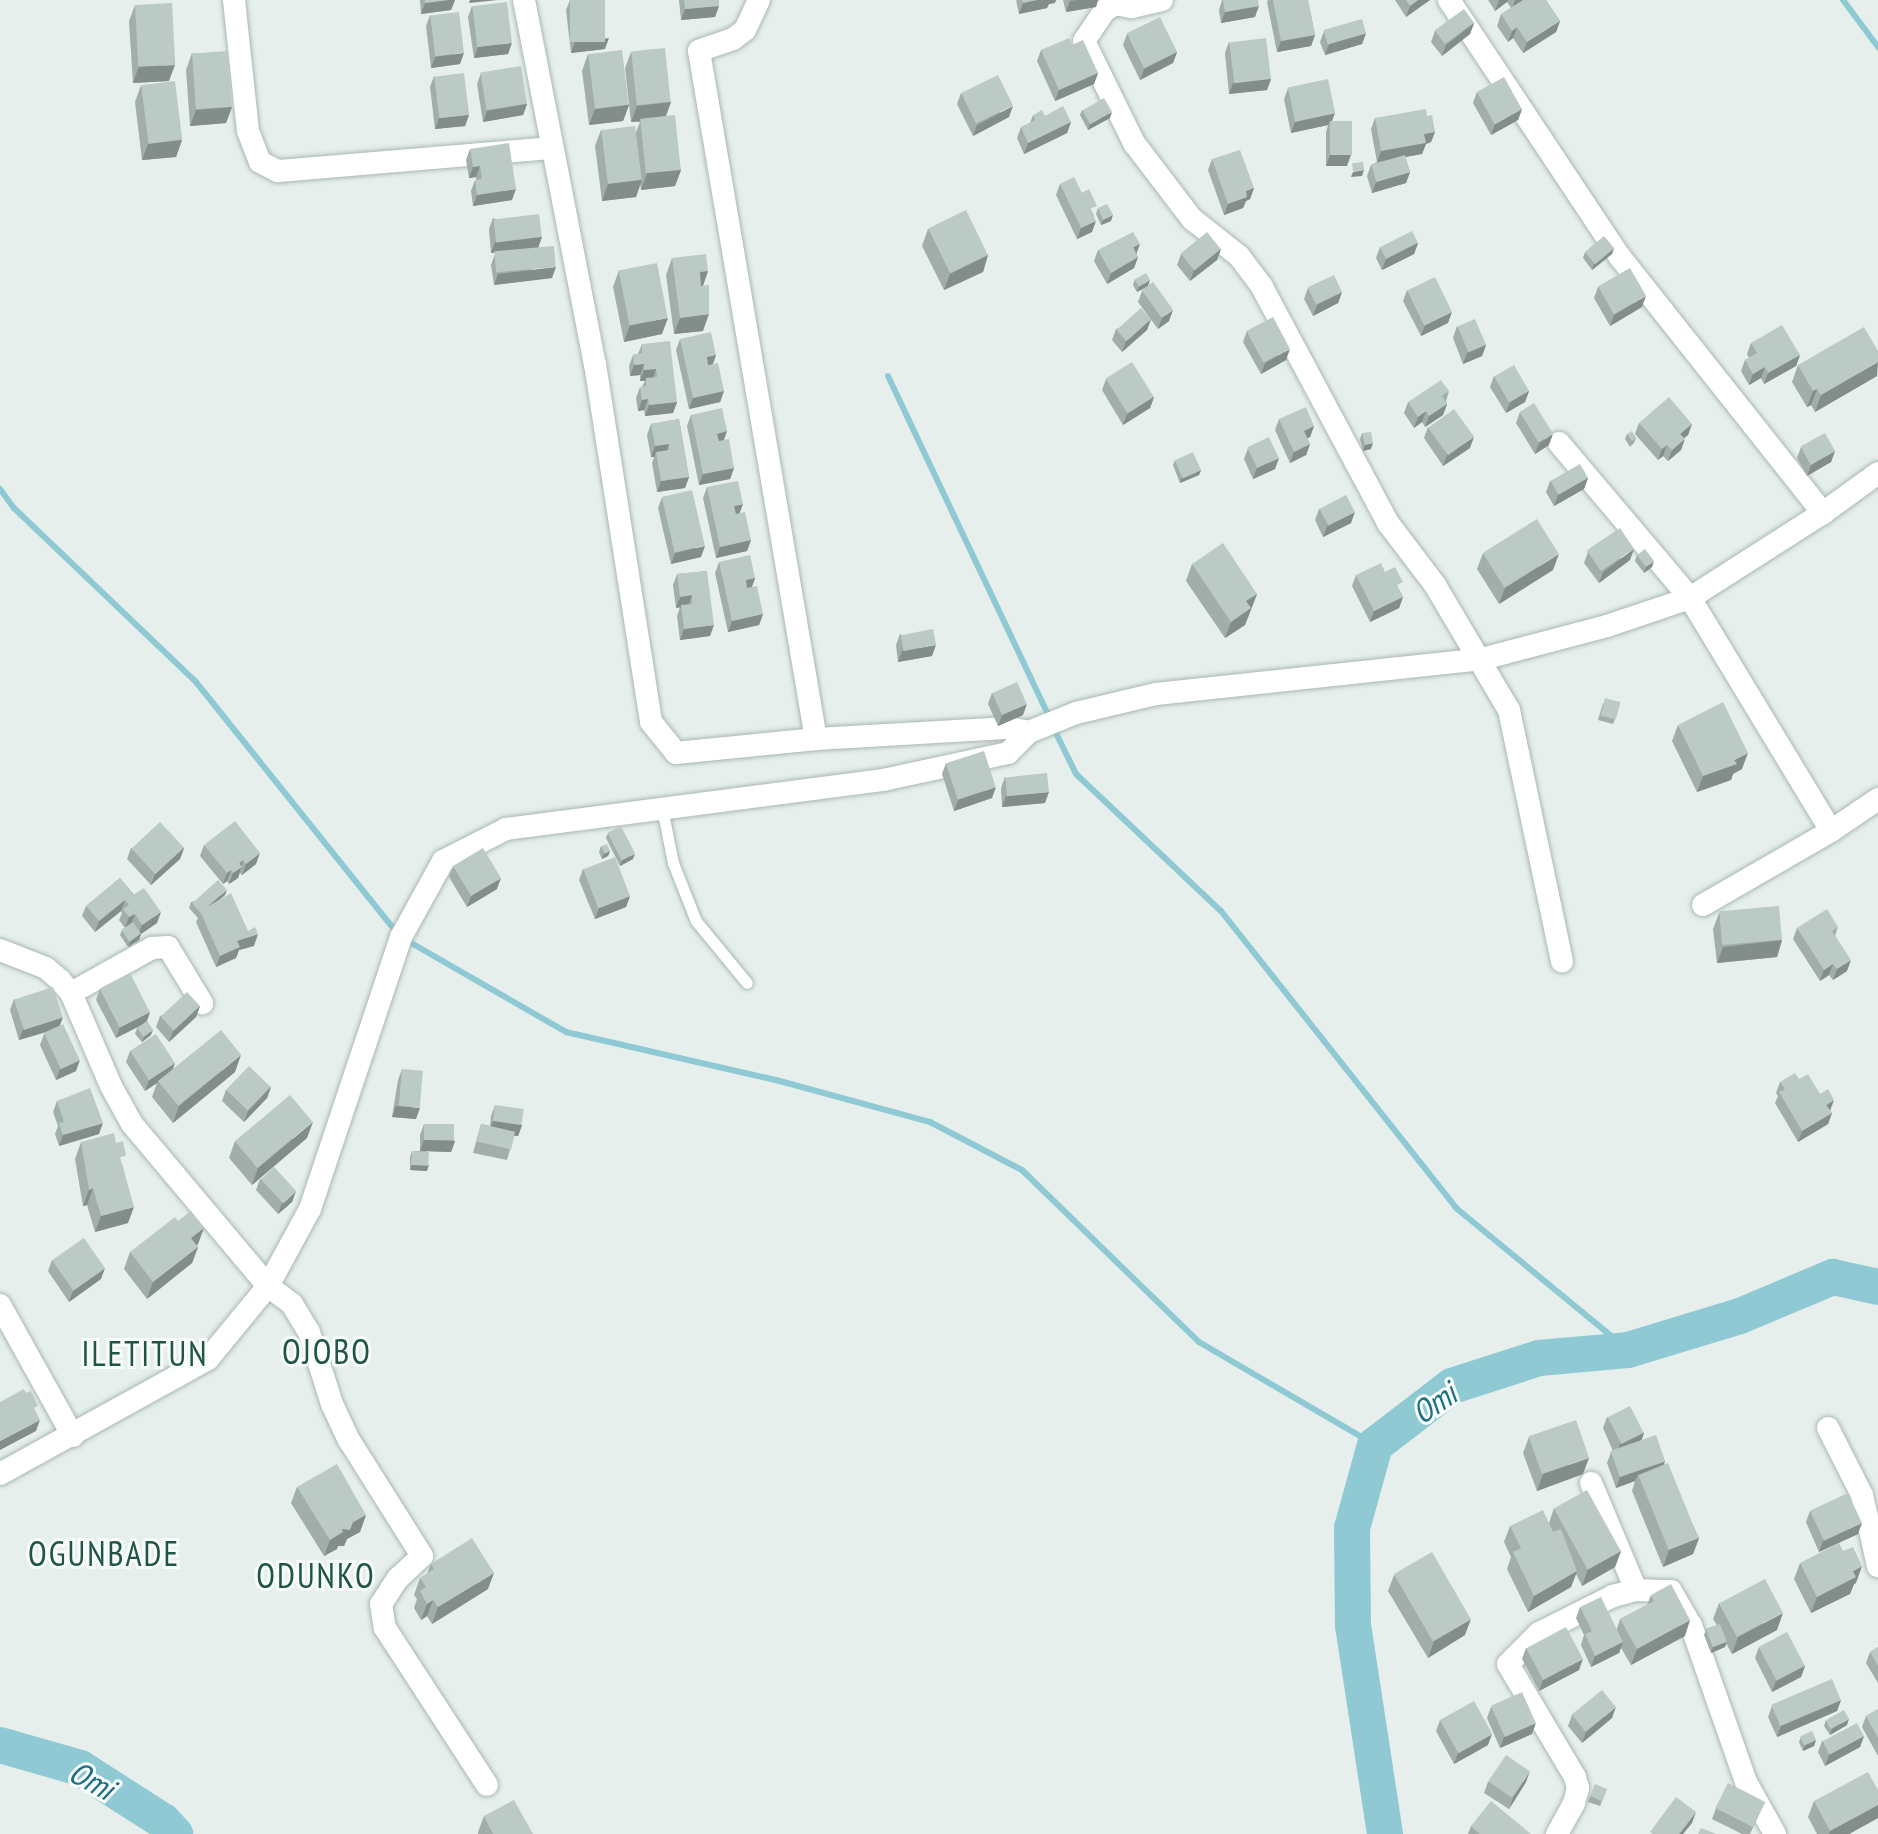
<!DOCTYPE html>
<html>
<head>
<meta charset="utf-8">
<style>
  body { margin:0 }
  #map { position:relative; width:1878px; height:1834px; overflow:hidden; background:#e6efeb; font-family:"PT Sans Narrow",sans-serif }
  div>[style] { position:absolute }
  .stream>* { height:6px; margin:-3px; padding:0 3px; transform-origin:3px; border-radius:3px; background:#8ec9d4 }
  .river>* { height:36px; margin:-18px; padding:0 18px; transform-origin:18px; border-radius:18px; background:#8ec9d4 }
  .roads { filter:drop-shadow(0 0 2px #a8b8b2) drop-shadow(0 0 2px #a8b8b2) }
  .lane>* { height:11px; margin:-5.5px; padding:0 5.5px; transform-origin:5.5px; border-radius:5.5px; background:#fff }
  .street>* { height:22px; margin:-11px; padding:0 11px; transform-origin:11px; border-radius:11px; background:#fff }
  .wall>* { inset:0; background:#a1aea9 }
  .shaded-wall>* { inset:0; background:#838d89 }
  .building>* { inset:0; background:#bbcac4; transform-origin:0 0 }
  span { translate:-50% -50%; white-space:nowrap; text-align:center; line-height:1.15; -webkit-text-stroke:6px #f7fbf9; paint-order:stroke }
  .water-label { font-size:32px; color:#1c6f80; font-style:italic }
  .quarter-label { font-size:34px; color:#1f5548; letter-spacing:2px }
</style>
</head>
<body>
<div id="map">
  <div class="stream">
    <i style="left:1843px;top:0;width:59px;rotate:53.3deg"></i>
    <i style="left:888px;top:376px;width:377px;rotate:64.7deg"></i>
    <i style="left:0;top:489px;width:24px;rotate:54deg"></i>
    <i style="left:14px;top:508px;width:252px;rotate:43.7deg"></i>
    <i style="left:196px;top:682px;width:322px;rotate:51.3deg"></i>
    <i style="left:1053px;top:727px;width:52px;rotate:63.9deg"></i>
    <i style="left:1076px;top:774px;width:199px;rotate:43.4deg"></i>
    <i style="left:1221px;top:911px;width:379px;rotate:51.6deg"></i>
    <i style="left:1456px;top:1208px;width:223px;rotate:39.5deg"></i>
    <i style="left:406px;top:940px;width:185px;rotate:29.9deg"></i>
    <i style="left:566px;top:1032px;width:215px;rotate:12.9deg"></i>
    <i style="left:776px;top:1080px;width:160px;rotate:15.3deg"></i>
    <i style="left:930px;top:1122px;width:104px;rotate:27.6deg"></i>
    <i style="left:1022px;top:1170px;width:247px;rotate:44.2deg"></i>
    <i style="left:1199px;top:1342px;width:204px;rotate:30.3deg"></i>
  </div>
  <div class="river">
    <i style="left:0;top:1745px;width:83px;rotate:16deg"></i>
    <i style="left:80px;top:1768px;width:98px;rotate:32.6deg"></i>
    <i style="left:163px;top:1821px;width:18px;rotate:47deg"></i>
    <i style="left:1385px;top:1834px;width:210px;rotate:-98.7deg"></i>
    <i style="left:1353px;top:1626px;width:98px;rotate:-90.6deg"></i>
    <i style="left:1352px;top:1528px;width:86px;rotate:-74.5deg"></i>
    <i style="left:1375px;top:1445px;width:97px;rotate:-37.5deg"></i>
    <i style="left:1452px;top:1386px;width:91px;rotate:-17.8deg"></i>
    <i style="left:1539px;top:1358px;width:89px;rotate:-5.1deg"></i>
    <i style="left:1628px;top:1350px;width:117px;rotate:-16.9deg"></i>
    <i style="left:1740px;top:1316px;width:101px;rotate:-22.8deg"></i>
    <i style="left:1833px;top:1277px;width:46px;rotate:12.5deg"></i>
  </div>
  <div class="roads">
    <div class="lane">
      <i style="left:662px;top:808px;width:56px;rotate:78.7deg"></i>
      <i style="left:673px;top:863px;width:62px;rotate:68.4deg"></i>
      <i style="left:696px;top:921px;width:80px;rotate:50.6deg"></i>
    </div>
    <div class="street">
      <i style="left:234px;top:0;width:132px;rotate:83.9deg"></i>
      <i style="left:248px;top:131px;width:33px;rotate:69deg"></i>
      <i style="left:260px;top:162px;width:20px;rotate:27deg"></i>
      <i style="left:278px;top:171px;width:274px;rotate:-4.8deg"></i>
      <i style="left:524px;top:0;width:371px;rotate:79deg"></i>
      <i style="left:595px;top:364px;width:362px;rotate:81.1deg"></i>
      <i style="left:651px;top:722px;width:40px;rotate:51deg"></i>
      <i style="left:676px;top:753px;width:141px;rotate:-5.7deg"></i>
      <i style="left:816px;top:739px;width:193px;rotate:-3.3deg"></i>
      <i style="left:1009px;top:728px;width:20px;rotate:11deg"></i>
      <i style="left:1029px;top:732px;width:51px;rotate:-22deg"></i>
      <i style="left:1076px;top:713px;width:82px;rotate:-13.4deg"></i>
      <i style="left:1156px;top:694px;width:328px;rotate:-6.1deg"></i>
      <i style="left:1482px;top:659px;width:129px;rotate:-14.8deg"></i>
      <i style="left:1607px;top:626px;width:88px;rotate:-18.6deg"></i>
      <i style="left:1690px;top:598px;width:158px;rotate:-32.6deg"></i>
      <i style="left:1823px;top:513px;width:68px;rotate:-36deg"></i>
      <i style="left:759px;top:0;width:33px;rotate:115deg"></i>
      <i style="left:745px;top:30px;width:15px;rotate:143deg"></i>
      <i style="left:733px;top:39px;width:36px;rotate:161deg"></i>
      <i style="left:699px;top:51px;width:698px;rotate:80.35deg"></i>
      <i style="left:1162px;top:0;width:32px;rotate:167deg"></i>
      <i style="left:1131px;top:7px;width:15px;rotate:-169deg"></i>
      <i style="left:1116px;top:4px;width:13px;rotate:151deg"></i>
      <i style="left:1105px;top:10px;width:37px;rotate:124deg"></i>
      <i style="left:1084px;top:41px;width:114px;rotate:63.9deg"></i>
      <i style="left:1134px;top:143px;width:96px;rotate:52.7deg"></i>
      <i style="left:1192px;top:219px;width:60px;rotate:38.2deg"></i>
      <i style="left:1239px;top:256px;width:39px;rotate:53deg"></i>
      <i style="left:1262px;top:287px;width:268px;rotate:61.9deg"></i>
      <i style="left:1388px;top:523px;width:78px;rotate:52.8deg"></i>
      <i style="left:1435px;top:585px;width:145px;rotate:59.4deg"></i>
      <i style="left:1509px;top:710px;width:257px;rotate:78.1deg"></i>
      <i style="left:1449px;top:0;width:309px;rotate:56.4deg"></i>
      <i style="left:1620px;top:257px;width:327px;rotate:51.6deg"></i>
      <i style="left:1559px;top:443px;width:203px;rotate:49.8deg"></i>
      <i style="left:1690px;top:598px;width:272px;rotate:58.8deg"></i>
      <i style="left:1703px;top:905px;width:148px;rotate:-30deg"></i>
      <i style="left:1831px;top:831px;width:57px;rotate:-34.2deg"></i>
      <i style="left:0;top:950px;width:49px;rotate:21.4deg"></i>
      <i style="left:46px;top:968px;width:18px;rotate:41deg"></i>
      <i style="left:60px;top:980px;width:17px;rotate:50deg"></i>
      <i style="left:71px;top:993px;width:101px;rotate:66.7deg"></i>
      <i style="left:111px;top:1086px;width:43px;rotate:61.1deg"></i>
      <i style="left:132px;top:1124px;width:212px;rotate:50deg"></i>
      <i style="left:268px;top:1286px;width:30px;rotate:37deg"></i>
      <i style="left:292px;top:1304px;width:33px;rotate:59deg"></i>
      <i style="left:309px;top:1332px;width:76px;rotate:72.3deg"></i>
      <i style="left:332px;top:1404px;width:40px;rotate:65deg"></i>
      <i style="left:349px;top:1440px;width:137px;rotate:57.8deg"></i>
      <i style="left:422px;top:1556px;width:33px;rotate:137deg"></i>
      <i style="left:398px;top:1578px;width:31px;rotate:123deg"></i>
      <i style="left:381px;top:1604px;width:24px;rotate:81deg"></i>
      <i style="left:385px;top:1628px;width:187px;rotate:57deg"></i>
      <i style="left:71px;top:993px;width:93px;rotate:-29.1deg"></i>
      <i style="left:152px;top:948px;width:16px;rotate:-4deg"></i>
      <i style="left:168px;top:947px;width:66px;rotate:58.7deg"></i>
      <i style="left:0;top:1305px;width:150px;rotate:60.9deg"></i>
      <i style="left:1828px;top:1428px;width:75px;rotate:63.1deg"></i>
      <i style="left:1862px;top:1495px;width:73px;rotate:77.3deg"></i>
      <i style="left:0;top:1474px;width:238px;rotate:-28.9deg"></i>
      <i style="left:208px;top:1359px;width:94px;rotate:-50.6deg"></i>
      <i style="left:268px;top:1286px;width:88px;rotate:-61.4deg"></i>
      <i style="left:310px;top:1209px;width:287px;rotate:-71.5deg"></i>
      <i style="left:401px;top:937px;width:87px;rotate:-61.1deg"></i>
      <i style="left:443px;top:861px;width:71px;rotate:-26.9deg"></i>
      <i style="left:506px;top:829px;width:380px;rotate:-7.4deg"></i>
      <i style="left:883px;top:780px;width:128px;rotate:-12.2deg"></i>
      <i style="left:1008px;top:753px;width:30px;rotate:-45deg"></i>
      <i style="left:1591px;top:1483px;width:116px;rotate:67.2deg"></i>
      <i style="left:1557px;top:1834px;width:35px;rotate:-61deg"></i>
      <i style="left:1574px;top:1803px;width:16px;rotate:-75deg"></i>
      <i style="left:1578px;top:1788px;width:11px;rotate:-105deg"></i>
      <i style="left:1575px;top:1777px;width:131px;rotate:-120.7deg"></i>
      <i style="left:1508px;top:1664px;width:44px;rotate:-45deg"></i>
      <i style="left:1539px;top:1633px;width:83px;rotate:-26.6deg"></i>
      <i style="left:1613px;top:1596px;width:24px;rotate:-15deg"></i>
      <i style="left:1636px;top:1590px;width:35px;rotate:2deg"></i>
      <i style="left:1671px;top:1591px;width:39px;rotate:60deg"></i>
      <i style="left:1691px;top:1625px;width:166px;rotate:70.7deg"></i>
      <i style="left:1746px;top:1782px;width:60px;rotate:60.9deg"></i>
    </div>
  </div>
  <div class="wall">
    <i style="clip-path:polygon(420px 0,455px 0,451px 10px,421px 14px)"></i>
    <i style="clip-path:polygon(570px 0,605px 49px,571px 53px,566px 10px)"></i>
    <i style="clip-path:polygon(679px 0,719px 0,719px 6px,715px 17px,681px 20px)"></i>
    <i style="clip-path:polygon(1016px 0,1056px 0,1055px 3px,1049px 4px,1047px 8px,1019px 14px)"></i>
    <i style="clip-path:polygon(1063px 0,1098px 0,1096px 7px,1066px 12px)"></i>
    <i style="clip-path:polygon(1222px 0,1258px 0,1255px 17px,1221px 23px,1219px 10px)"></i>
    <i style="clip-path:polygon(1268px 0,1308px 0,1315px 35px,1311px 46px,1277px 52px,1267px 2px)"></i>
    <i style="clip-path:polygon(1395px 0,1430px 0,1406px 17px)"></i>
    <i style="clip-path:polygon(1488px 0,1546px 0,1560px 21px,1556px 32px,1523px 53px,1513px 38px,1508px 42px,1497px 26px,1501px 14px,1511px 8px,1507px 2px,1495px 11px)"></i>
    <i style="clip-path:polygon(135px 5px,169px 81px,133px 83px,129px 21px)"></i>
    <i style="clip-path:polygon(472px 6px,508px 54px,474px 58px,468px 17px)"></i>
    <i style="clip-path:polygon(430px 15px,460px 64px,431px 68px,426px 26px)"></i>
    <i style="clip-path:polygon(1474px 23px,1470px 34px,1442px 56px,1431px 42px,1435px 31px)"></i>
    <i style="clip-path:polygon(1324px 31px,1366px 33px,1362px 44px,1325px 55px,1320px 42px)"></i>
    <i style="clip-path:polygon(1127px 34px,1177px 52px,1173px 63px,1140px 80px,1123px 45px)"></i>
    <i style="clip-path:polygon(1229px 42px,1271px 79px,1267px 90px,1229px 94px,1225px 53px)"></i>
    <i style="clip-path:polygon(1072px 45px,1098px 73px,1094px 84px,1055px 101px,1037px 61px,1041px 50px)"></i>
    <i style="clip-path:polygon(631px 52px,671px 102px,666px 116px,681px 170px,675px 186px,641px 190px,640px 184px,636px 197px,602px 201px,595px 146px,601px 130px,636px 132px,640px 122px,631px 122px,625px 68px)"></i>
    <i style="clip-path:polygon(192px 53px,232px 107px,226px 123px,190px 126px,186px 70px)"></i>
    <i style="clip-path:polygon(588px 54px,629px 105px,623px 121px,589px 125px,582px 71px)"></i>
    <i style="clip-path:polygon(481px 73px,527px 104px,523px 115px,483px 122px,477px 84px)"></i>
    <i style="clip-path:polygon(434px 76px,469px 115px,465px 126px,435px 129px,430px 87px)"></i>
    <i style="clip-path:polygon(141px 85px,182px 140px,176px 157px,142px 160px,135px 102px)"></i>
    <i style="clip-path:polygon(1288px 88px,1332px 121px,1347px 166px,1326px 166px,1326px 132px,1328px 125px,1291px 133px,1284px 99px)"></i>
    <i style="clip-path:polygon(1477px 92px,1522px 109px,1518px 120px,1491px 135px,1473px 103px)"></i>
    <i style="clip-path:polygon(961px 93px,1009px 117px,973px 136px,957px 104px)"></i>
    <i style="clip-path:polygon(1082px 110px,1110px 118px,1088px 130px,1080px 115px)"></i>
    <i style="clip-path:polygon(1033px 115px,1045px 116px,1071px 122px,1067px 133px,1024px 154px,1017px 138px,1021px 127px,1030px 123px)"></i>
    <i style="clip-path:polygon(1427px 116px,1435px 132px,1431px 142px,1426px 144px,1422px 154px,1405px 157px,1410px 172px,1406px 183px,1372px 193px,1367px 176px,1371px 165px,1377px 162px,1371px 129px,1375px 118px)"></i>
    <i style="clip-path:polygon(470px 149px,512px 200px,473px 206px,471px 191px,475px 180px,476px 180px,476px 177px,469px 178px,466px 160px)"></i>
    <i style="clip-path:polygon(1212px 159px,1254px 188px,1250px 199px,1246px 201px,1243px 208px,1224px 215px,1208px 170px)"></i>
    <i style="clip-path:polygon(1060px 184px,1082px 193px,1094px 216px,1092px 232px,1077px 239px,1056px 195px)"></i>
    <i style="clip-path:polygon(1098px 208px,1111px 221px,1101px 225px,1096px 214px)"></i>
    <i style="clip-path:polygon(493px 218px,542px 237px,538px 248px,491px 253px,489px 229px)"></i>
    <i style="clip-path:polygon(928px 229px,988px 255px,983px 272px,944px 290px,922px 246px)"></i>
    <i style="clip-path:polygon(1418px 243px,1414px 254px,1382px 270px,1376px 258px,1380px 247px)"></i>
    <i style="clip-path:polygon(1614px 248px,1612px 254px,1592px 270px,1583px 258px,1585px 252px)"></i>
    <i style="clip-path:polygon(1221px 249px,1217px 260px,1190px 281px,1177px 265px,1181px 254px)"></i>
    <i style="clip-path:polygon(1098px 250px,1136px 254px,1138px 257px,1134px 268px,1107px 284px,1094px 261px)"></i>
    <i style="clip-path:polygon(495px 254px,552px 278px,494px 285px,491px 265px)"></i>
    <i style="clip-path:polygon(672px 258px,708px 271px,703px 286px,703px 331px,674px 334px,666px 275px)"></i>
    <i style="clip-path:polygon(619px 270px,662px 334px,624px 342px,613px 287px)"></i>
    <i style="clip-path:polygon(1135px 279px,1148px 286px,1169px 321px,1158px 329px,1138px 302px,1142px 291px,1148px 286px,1137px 292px,1133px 285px)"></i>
    <i style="clip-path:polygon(1598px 287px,1642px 307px,1610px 326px,1594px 298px)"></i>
    <i style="clip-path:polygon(1308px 288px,1342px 292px,1338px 303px,1313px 316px,1304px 299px)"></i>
    <i style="clip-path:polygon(1407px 290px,1448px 323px,1421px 336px,1403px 301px)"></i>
    <i style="clip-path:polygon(1151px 319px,1147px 330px,1122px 352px,1112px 340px,1116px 329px)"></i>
    <i style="clip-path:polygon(1457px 326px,1486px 345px,1482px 356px,1463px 364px,1453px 338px)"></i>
    <i style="clip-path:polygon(1247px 331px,1286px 360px,1261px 374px,1243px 342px)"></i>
    <i style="clip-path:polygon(680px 339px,716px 355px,713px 364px,724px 391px,720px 402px,689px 409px,676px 350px)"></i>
    <i style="clip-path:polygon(1751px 343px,1800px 355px,1796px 366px,1764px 384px,1761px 378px,1749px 385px,1741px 371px,1745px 360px,1749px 358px,1747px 354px)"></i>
    <i style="clip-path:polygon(642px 344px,677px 402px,673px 413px,645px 416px,644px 410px,638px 411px,636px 398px,640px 387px,642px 387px,645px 381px,640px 381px,640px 375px,630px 376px,629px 366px,633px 355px,638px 354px)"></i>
    <i style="clip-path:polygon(1798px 365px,1877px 376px,1815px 412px,1811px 405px,1807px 407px,1792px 382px)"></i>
    <i style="clip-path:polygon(1494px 376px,1529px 391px,1525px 402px,1506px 413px,1490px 387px)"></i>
    <i style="clip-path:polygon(1106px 379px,1154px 397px,1150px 408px,1123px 425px,1102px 390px)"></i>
    <i style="clip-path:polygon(1449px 391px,1446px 401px,1447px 404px,1443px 415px,1425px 427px,1422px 422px,1414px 428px,1404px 413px,1408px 402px)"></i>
    <i style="clip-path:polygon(1520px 412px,1549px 445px,1535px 454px,1516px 423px)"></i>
    <i style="clip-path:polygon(691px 415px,727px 431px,724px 440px,734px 468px,730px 479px,699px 485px,687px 426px)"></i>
    <i style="clip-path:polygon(679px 419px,689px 477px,685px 488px,657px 492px,652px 463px,654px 457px,651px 457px,647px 435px,651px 424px)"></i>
    <i style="clip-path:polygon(1279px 419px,1314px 426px,1310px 437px,1307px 438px,1310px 444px,1306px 455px,1290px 463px,1275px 430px)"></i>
    <i style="clip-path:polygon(1639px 423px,1692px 424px,1688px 435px,1684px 438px,1681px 450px,1668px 461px,1663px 456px,1658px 460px,1635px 434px)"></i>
    <i style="clip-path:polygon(1428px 427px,1470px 448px,1443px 466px,1424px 438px)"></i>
    <i style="clip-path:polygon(1362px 433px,1371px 449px,1363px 451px,1360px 439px)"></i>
    <i style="clip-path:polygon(1627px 434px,1636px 438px,1634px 443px,1630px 447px,1625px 439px)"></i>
    <i style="clip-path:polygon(1801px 447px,1835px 451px,1831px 462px,1807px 476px,1797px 458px)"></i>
    <i style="clip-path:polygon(1248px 448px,1275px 469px,1253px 479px,1244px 459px)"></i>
    <i style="clip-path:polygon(1175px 460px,1201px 470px,1199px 475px,1180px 483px,1173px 465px)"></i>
    <i style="clip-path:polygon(1588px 478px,1584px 489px,1554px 506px,1546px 492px,1550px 481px)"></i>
    <i style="clip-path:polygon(707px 487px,740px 513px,751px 540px,747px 551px,716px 558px,703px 498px)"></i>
    <i style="clip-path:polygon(662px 497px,701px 557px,671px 564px,658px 508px)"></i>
    <i style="clip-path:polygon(1319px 509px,1351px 523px,1323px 537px,1315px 520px)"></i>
    <i style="clip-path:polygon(1588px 552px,1630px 560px,1599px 583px,1584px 563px)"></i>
    <i style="clip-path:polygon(1483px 553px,1553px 570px,1499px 604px,1477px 569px)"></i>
    <i style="clip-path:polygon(1637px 555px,1652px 567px,1644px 573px,1635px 561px)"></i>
    <i style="clip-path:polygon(719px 562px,755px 578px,752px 587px,763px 614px,759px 625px,728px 632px,715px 573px)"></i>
    <i style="clip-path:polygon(1192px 564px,1257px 594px,1245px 625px,1225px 638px,1186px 581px)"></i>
    <i style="clip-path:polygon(707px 571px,710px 636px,680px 640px,677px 616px,680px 607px,676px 608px,673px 585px,677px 574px)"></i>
    <i style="clip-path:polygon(1385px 572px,1400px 591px,1403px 597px,1399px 608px,1370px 622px,1352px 586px,1356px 575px)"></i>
    <i style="clip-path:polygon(900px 634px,932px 656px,898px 662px,896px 645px)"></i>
    <i style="clip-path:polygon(992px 693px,1023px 715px,998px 726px,988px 704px)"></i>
    <i style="clip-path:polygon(1603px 703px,1615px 719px,1613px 724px,1598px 720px)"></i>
    <i style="clip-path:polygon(1678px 725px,1742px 769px,1733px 774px,1731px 780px,1697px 792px,1672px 741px)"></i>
    <i style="clip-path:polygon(946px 763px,992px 798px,954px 811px,942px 774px)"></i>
    <i style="clip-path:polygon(1005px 777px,1045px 803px,1002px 807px,1001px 788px)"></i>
    <i style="clip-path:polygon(608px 833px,633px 859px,620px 866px,606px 838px)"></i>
    <i style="clip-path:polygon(204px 845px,256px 864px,242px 875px,240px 873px,238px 878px,229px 884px,227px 881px,223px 884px,200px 856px)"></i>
    <i style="clip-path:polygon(601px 846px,610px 851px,608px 856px,602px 859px,599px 852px)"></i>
    <i style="clip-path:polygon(131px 848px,184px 848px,180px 859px,151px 885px,127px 859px)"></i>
    <i style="clip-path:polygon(453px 866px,497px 889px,467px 907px,449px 877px)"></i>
    <i style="clip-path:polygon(583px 869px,630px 896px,626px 907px,595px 919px,579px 880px)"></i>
    <i style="clip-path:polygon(120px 878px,157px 923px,141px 934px,139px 940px,128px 947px,120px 935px,122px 930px,125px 928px,119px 920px,122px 913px,121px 911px,95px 932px,82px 916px,86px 906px)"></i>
    <i style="clip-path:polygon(225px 895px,218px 901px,254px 946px,239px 950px,236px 958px,216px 967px,196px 922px,198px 918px,189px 908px,191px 902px)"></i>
    <i style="clip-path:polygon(1719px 913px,1782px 940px,1777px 957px,1717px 963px,1713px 929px)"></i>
    <i style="clip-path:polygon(1838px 927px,1835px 936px,1847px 971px,1833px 980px,1829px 975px,1820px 981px,1793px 939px,1797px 928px)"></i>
    <i style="clip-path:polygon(100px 989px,150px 1012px,147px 1021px,151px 1035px,142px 1042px,135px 1034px,137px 1028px,139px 1026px,116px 1038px,96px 1000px)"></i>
    <i style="clip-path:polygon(14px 999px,59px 1026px,76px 1071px,56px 1080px,40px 1045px,44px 1034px,50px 1031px,19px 1040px,10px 1010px)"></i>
    <i style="clip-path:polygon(200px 1006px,196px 1017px,169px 1042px,156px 1027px,160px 1016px)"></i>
    <i style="clip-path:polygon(130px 1051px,175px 1063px,173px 1068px,235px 1072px,173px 1123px,152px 1097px,157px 1083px,145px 1091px,126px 1062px)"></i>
    <i style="clip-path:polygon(402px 1069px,416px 1119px,392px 1117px,398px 1080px)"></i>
    <i style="clip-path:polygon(1799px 1079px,1832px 1113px,1828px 1124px,1798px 1142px,1775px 1103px,1778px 1096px,1776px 1093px,1780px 1082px)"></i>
    <i style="clip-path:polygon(271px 1087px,267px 1098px,244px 1122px,222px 1101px,226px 1090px)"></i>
    <i style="clip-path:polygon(57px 1101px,99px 1134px,59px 1146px,55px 1134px,58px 1126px,53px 1112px)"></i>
    <i style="clip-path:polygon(495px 1105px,522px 1125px,518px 1136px,514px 1136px,507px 1160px,473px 1153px,481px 1124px,490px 1126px,491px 1116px)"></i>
    <i style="clip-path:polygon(424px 1124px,455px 1141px,451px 1152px,426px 1151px,427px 1171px,410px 1170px,410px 1157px,412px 1151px,420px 1151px,420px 1135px)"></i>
    <i style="clip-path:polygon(307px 1138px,252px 1185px,229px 1158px,235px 1141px)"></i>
    <i style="clip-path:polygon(81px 1142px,123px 1166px,128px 1223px,95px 1232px,87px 1205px,83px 1206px,75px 1159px)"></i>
    <i style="clip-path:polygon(260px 1179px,296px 1191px,292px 1202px,278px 1214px,256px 1190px)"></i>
    <i style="clip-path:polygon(178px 1221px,204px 1228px,197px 1245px,198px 1247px,192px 1263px,147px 1299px,124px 1269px,130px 1252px)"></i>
    <i style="clip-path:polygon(52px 1260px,101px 1279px,69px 1302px,48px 1271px)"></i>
    <i style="clip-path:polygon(1607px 1417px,1644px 1433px,1641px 1441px,1665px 1461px,1664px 1464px,1699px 1538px,1693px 1554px,1663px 1567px,1632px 1491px,1635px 1481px,1616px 1488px,1607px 1463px,1611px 1452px,1613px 1451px,1603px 1428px)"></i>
    <i style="clip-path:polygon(1529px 1437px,1583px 1474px,1537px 1491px,1523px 1453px)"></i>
    <i style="clip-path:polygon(297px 1487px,366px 1515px,360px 1532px,347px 1539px,344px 1546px,338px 1546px,337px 1549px,324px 1556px,291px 1503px)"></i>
    <i style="clip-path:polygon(1554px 1508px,1621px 1551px,1615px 1567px,1582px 1586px,1576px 1574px,1571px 1587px,1528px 1612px,1507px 1569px,1511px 1557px,1504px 1542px,1510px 1526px,1549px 1523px)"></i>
    <i style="clip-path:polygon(1810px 1511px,1858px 1534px,1819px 1552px,1806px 1522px)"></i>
    <i style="clip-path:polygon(1800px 1563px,1856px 1583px,1854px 1584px,1850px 1594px,1811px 1613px,1794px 1579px)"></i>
    <i style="clip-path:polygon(431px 1564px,488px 1589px,432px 1624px,427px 1616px,421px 1620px,414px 1608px,417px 1599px,414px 1595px,420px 1578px,427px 1574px)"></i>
    <i style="clip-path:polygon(1394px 1575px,1465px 1635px,1428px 1658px,1388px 1591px)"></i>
    <i style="clip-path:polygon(1651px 1595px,1685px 1636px,1631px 1665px,1621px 1648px,1619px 1653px,1591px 1667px,1581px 1645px,1584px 1635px,1576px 1618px,1580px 1607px,1617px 1629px,1620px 1619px,1647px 1605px)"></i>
    <i style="clip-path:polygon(1719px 1603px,1777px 1630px,1732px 1654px,1726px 1643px,1725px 1647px,1711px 1653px,1704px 1635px,1706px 1629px,1717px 1625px,1713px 1619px)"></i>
    <i style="clip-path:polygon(1759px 1647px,1805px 1666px,1801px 1677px,1772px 1692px,1755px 1658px)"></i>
    <i style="clip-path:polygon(1878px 1647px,1878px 1683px,1866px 1663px,1870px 1652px)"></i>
    <i style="clip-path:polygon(1526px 1648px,1579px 1670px,1539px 1691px,1522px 1659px)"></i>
    <i style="clip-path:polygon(1841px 1700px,1837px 1711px,1777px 1737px,1768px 1717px,1772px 1706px)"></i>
    <i style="clip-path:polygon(1491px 1707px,1532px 1734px,1500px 1748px,1487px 1718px)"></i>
    <i style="clip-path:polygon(1878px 1709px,1878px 1756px,1862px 1727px,1866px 1716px)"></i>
    <i style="clip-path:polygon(1572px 1715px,1612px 1718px,1582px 1743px,1568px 1726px)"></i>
    <i style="clip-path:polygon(1440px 1720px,1488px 1745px,1454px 1764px,1436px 1731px)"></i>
    <i style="clip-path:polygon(1826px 1720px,1847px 1725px,1830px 1735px,1824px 1726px)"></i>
    <i style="clip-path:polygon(1864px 1736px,1860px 1747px,1825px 1766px,1818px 1752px,1822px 1741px)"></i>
    <i style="clip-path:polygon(1801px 1737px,1816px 1740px,1814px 1746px,1803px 1751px,1799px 1742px)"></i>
    <i style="clip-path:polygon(1488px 1782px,1526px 1782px,1509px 1809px,1484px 1793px)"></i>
    <i style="clip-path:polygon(1607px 1789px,1600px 1806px,1588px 1802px,1590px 1796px)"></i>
    <i style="clip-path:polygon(1878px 1790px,1878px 1818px,1849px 1834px,1817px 1834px,1808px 1817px,1814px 1801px)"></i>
    <i style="clip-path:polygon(1765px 1802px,1750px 1834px,1742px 1834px,1712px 1819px,1716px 1808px)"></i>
    <i style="clip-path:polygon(484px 1816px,533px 1834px,478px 1834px,478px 1832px)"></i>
    <i style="clip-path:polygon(1471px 1826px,1531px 1834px,1468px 1834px)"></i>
  </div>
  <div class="shaded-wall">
    <i style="clip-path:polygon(449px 0,455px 0,451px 10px,421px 14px,425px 3px)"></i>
    <i style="clip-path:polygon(470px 0,498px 0,469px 3px)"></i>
    <i style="clip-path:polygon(1037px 0,1056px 0,1055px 3px,1049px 4px,1047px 8px,1019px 14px,1023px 3px)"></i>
    <i style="clip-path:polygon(1077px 0,1098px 0,1096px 7px,1066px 12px,1070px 1px)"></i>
    <i style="clip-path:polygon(1418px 0,1430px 0,1406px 17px,1410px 6px)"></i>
    <i style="clip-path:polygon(1499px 0,1508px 0,1507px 2px,1495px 11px)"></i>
    <i style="clip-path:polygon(1515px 0,1525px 0,1512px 9px)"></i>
    <i style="clip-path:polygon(719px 6px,715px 17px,681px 20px,685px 9px)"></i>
    <i style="clip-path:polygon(1259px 6px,1255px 17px,1221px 23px,1225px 12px)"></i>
    <i style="clip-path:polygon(1560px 21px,1556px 32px,1523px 53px,1527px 42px)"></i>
    <i style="clip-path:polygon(1474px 23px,1470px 34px,1442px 56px,1446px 45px)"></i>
    <i style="clip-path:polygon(1517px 27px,1513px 38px,1508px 42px,1512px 31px)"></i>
    <i style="clip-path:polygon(1366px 33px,1362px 44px,1325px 55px,1329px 44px)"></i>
    <i style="clip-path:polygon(1315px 35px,1311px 46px,1277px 52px,1281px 41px)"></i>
    <i style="clip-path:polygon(609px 38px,605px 49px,571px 53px,575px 42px)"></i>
    <i style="clip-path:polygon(512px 43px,508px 54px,474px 58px,478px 47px)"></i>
    <i style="clip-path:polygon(1177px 52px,1173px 63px,1140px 80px,1144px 69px)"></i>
    <i style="clip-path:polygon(464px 53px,460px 64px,431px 68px,435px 57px)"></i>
    <i style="clip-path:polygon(175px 65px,169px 81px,133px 83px,139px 66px)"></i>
    <i style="clip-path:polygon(1098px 73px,1094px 84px,1055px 101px,1059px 90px)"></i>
    <i style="clip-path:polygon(1271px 79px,1267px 90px,1229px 94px,1233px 83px)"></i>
    <i style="clip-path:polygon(671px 102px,665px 118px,631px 122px,637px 106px)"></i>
    <i style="clip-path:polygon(527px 104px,523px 115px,483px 122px,487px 111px)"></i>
    <i style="clip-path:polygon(629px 105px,623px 121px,589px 125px,595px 109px)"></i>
    <i style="clip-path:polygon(1013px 106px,1009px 117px,973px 136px,977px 125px)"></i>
    <i style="clip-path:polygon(232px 107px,226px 123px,190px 126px,196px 110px)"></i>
    <i style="clip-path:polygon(1522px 109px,1518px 120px,1491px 135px,1495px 124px)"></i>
    <i style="clip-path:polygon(1112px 112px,1110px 118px,1088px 130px,1090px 124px)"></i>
    <i style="clip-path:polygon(1335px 113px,1331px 124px,1330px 121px,1328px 125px,1291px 133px,1295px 122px)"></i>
    <i style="clip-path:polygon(469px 115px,465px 126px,435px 129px,439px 118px)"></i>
    <i style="clip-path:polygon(1071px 122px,1067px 133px,1024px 154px,1028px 143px)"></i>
    <i style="clip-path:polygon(1435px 132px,1431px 142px,1426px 144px,1422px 154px,1377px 162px,1381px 151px,1424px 134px)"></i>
    <i style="clip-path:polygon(182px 140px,176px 157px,142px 160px,148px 144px)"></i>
    <i style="clip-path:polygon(1330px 155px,1351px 155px,1347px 166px,1326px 166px)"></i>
    <i style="clip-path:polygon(480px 166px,476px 177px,469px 178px,473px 167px)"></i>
    <i style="clip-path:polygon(681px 170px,675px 186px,641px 190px,647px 173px)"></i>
    <i style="clip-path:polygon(1364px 170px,1362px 176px,1351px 177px,1353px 172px)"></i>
    <i style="clip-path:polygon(1410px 172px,1406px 183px,1372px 193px,1376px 182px)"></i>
    <i style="clip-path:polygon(642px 180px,636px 197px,602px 201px,608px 184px)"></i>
    <i style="clip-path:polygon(1254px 188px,1250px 199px,1246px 201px,1243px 208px,1224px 215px,1228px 204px,1246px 191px)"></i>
    <i style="clip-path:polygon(516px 189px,512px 200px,473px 206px,477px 195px)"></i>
    <i style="clip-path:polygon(1113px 215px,1111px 221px,1101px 225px,1103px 220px)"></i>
    <i style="clip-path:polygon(1096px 221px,1092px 232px,1077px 239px,1081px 228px)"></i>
    <i style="clip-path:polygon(542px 237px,538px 248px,491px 253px,495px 242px)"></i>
    <i style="clip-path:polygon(1418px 243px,1414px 254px,1382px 270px,1386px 259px)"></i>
    <i style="clip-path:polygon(1140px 244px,1136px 255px,1133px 247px)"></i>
    <i style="clip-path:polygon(1614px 248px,1612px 254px,1592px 270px,1594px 264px)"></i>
    <i style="clip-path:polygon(1221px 249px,1217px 260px,1190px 281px,1194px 270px)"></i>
    <i style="clip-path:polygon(988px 255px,983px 272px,944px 290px,950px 274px)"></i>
    <i style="clip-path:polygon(1138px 257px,1134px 268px,1107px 284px,1111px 273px)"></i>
    <i style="clip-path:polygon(556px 267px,552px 278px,494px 285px,498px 274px)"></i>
    <i style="clip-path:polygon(708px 271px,702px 288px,694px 289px,700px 272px)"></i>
    <i style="clip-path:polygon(1150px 280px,1148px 286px,1137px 292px,1139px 287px)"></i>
    <i style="clip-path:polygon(1342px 292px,1338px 303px,1313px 316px,1317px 305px)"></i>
    <i style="clip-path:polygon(1646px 296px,1642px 307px,1610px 326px,1614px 315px)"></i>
    <i style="clip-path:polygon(1173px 310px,1169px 321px,1158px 329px,1162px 318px)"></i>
    <i style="clip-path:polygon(1452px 312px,1448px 323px,1421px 336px,1425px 325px)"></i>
    <i style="clip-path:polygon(709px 314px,703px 331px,674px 334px,680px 318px)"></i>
    <i style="clip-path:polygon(668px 318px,662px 334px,624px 342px,630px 325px)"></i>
    <i style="clip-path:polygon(1151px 319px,1147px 330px,1122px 352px,1126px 341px)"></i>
    <i style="clip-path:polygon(1486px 345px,1482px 356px,1463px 364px,1467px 353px)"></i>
    <i style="clip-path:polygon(1290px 349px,1286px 360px,1261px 374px,1265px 363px)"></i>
    <i style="clip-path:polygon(716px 355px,712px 366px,703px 368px,707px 357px)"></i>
    <i style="clip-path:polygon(1800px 355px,1796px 366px,1764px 384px,1768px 373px)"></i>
    <i style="clip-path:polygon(1878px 362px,1877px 376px,1815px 412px,1821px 395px)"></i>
    <i style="clip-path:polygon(644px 364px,640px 375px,630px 376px,634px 365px)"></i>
    <i style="clip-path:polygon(1765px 367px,1761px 378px,1749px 385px,1753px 374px)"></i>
    <i style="clip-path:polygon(656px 369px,652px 380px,640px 381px,644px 370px)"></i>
    <i style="clip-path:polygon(1817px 389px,1811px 405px,1807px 407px,1813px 391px)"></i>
    <i style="clip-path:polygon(724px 391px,720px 402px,689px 409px,693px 398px)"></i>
    <i style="clip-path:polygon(1529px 391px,1525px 402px,1506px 413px,1510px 402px)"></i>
    <i style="clip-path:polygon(1154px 397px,1150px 408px,1123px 425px,1127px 414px)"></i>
    <i style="clip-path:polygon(648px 399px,644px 410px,638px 411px,642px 400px)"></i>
    <i style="clip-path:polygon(677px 402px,673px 413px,645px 416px,649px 405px)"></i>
    <i style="clip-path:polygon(1447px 404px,1443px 415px,1425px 427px,1429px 416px)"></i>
    <i style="clip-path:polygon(1426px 411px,1422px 422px,1414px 428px,1418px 417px)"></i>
    <i style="clip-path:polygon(1692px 424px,1688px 435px,1676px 445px,1680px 434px)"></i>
    <i style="clip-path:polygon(1314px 426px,1310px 437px,1300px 442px,1304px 431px)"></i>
    <i style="clip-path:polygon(727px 431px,723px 442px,713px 445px,717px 434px)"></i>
    <i style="clip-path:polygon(1553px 434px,1549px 445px,1535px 454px,1539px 443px)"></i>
    <i style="clip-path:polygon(1474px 437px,1470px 448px,1443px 466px,1447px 455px)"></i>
    <i style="clip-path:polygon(1685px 439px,1681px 450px,1668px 461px,1672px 450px)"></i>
    <i style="clip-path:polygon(1373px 443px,1371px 449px,1363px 451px,1365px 445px)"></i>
    <i style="clip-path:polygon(669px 444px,665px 455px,656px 452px,654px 457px,651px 457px,655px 446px)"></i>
    <i style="clip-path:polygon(1310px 444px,1306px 455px,1290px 463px,1294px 452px)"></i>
    <i style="clip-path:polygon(1667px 445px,1663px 456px,1658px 460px,1662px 449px)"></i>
    <i style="clip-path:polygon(1835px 451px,1831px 462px,1807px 476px,1811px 465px)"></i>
    <i style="clip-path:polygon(1279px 458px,1275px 469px,1253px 479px,1257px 468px)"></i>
    <i style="clip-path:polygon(734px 468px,730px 479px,699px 485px,703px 474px)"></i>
    <i style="clip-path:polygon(1201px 470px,1199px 475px,1180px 483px,1182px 477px)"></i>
    <i style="clip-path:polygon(689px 477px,685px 488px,657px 492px,661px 481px)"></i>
    <i style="clip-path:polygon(1588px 478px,1584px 489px,1554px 506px,1558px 495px)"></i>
    <i style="clip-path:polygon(743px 504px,739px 515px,730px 517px,734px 506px)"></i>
    <i style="clip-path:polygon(1355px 512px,1351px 523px,1323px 537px,1327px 526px)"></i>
    <i style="clip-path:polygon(751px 540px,747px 551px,716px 558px,720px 547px)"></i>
    <i style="clip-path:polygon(705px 546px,701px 557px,671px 564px,675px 553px)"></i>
    <i style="clip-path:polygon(1634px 549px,1630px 560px,1599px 583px,1603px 572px)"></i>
    <i style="clip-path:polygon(1559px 554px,1553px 570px,1499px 604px,1505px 588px)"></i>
    <i style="clip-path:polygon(1654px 561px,1652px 567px,1644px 573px,1646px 567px)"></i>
    <i style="clip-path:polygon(755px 578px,751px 589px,742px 591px,746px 580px)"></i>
    <i style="clip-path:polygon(1257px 594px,1245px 625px,1225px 638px,1231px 622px,1246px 601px)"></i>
    <i style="clip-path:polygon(692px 595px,688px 606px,676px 608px,680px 597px)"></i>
    <i style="clip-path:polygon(1403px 597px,1399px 608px,1370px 622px,1374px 611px)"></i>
    <i style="clip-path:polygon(763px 614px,759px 625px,728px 632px,732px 621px)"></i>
    <i style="clip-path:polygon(714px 625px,710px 636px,680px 640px,684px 629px)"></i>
    <i style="clip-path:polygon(936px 645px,932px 656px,898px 662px,902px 651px)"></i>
    <i style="clip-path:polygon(1027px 704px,1023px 715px,998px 726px,1002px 715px)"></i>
    <i style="clip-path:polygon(1748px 753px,1742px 769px,1733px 774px,1731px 780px,1697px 792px,1703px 776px)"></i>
    <i style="clip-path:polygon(996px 787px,992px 798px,954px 811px,958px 800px)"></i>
    <i style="clip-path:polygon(1049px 792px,1045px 803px,1002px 807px,1006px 796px)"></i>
    <i style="clip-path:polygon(184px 848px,180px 859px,151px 885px,155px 874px)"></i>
    <i style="clip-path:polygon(610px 851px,608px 856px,602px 859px,604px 853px)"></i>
    <i style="clip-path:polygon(260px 853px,256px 864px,242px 875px,246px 864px)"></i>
    <i style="clip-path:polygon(635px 854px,633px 859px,620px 866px,622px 860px)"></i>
    <i style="clip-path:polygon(243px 860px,238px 878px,229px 884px,233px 873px)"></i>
    <i style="clip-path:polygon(231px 870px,227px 881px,223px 884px,227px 873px)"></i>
    <i style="clip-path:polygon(501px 878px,497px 889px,467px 907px,471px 896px)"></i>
    <i style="clip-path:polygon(227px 890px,225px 895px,202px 914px,201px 911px)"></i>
    <i style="clip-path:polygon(630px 896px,626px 907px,595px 919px,599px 908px)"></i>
    <i style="clip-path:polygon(125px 900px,121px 911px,95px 932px,99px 921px)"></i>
    <i style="clip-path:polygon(161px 912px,157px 923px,138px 936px,142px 925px)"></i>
    <i style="clip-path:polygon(135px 914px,131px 925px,125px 928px,129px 917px)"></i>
    <i style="clip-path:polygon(141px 934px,139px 940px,128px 947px,130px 942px)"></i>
    <i style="clip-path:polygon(258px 934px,254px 946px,239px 950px,236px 958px,216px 967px,220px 956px,237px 941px)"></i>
    <i style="clip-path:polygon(1782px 940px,1777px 957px,1717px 963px,1723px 947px)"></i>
    <i style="clip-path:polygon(1851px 960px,1847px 971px,1833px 980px,1837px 969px)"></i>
    <i style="clip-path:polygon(1833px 964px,1829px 975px,1820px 981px,1824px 970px)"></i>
    <i style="clip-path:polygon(200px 1006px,196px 1017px,169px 1042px,173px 1031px)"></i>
    <i style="clip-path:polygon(150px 1012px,146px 1023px,116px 1038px,120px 1027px)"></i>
    <i style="clip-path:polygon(63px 1017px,59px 1028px,19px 1040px,23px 1029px)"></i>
    <i style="clip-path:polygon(153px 1030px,151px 1035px,142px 1042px,144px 1037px)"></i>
    <i style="clip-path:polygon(241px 1055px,235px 1072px,173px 1123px,179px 1106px)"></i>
    <i style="clip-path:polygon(80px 1060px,76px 1071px,56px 1080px,60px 1069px)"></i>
    <i style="clip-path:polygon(175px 1063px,171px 1074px,158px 1081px,157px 1083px,145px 1091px,149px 1080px)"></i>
    <i style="clip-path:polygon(271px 1087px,267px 1098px,244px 1122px,248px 1111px)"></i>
    <i style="clip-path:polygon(1834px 1100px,1830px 1111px,1826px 1105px)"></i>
    <i style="clip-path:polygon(396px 1106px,420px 1108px,416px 1119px,392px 1117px)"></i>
    <i style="clip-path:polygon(1832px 1113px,1828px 1124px,1798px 1142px,1802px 1131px)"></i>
    <i style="clip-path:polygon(493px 1121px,522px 1125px,518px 1136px,489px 1132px)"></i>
    <i style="clip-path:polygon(313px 1122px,307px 1138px,252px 1185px,258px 1168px)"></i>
    <i style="clip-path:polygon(103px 1123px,99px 1134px,59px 1146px,63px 1135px)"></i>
    <i style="clip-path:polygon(424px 1140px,455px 1141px,451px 1152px,420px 1151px)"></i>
    <i style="clip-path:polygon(412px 1165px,429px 1165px,427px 1171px,410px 1170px)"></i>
    <i style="clip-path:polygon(93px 1188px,87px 1205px,83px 1206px,89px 1190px)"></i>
    <i style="clip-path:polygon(296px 1191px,292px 1202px,278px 1214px,282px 1203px)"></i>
    <i style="clip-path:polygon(134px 1207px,128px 1223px,95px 1232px,101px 1216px)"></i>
    <i style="clip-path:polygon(204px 1228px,198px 1244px,185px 1255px,191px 1238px)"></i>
    <i style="clip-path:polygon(198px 1247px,192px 1263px,147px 1299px,153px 1282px)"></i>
    <i style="clip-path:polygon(105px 1268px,101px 1279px,69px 1302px,73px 1291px)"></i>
    <i style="clip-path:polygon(40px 1420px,36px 1431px,0 1450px,0 1441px)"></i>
    <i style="clip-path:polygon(1644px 1433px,1640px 1444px,1616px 1455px,1620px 1444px)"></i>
    <i style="clip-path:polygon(1589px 1458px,1583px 1474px,1537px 1491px,1543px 1474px)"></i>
    <i style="clip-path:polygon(1665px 1461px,1661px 1472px,1638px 1475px,1635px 1481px,1616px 1488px,1620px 1477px)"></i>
    <i style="clip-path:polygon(366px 1515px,360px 1532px,347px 1539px,344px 1546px,338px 1546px,337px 1549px,324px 1556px,330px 1540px,342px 1529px)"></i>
    <i style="clip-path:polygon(1862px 1523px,1858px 1534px,1819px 1552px,1823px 1541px)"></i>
    <i style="clip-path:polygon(1699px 1538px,1693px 1554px,1663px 1567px,1669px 1550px)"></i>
    <i style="clip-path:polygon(1621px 1551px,1615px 1567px,1582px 1586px,1588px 1569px)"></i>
    <i style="clip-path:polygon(1862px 1566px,1856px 1583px,1854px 1584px,1850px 1594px,1811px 1613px,1817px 1597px,1853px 1571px)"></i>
    <i style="clip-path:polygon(1577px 1571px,1571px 1587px,1528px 1612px,1534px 1596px)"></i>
    <i style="clip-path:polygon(494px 1573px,488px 1589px,432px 1624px,438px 1607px)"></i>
    <i style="clip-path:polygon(433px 1600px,427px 1616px,421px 1620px,427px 1604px)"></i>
    <i style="clip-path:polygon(1783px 1613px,1777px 1630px,1732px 1654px,1738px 1637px)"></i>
    <i style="clip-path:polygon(1471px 1619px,1465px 1635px,1428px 1658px,1434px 1641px)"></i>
    <i style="clip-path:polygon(1690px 1620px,1685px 1636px,1631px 1665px,1637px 1649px)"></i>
    <i style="clip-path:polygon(1623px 1642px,1619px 1653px,1591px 1667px,1595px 1656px)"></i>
    <i style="clip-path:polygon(1727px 1642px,1725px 1647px,1711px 1653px,1713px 1647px)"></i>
    <i style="clip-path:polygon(1583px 1659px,1579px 1670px,1539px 1691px,1543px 1680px)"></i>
    <i style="clip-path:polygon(1805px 1666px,1801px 1677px,1772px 1692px,1776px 1681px)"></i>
    <i style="clip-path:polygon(1841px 1700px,1837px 1711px,1777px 1737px,1781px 1726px)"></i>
    <i style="clip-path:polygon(1616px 1707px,1612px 1718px,1582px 1743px,1586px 1732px)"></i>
    <i style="clip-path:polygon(1849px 1719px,1847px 1725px,1830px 1735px,1832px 1729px)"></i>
    <i style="clip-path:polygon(1536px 1723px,1532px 1734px,1500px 1748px,1504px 1737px)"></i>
    <i style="clip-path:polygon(1492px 1734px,1488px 1745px,1454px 1764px,1458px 1753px)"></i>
    <i style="clip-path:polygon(1864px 1736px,1860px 1747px,1825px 1766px,1829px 1755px)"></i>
    <i style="clip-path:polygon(1816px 1740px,1814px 1746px,1803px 1751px,1805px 1745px)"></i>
    <i style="clip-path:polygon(1530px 1771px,1526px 1782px,1509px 1809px,1513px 1798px)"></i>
    <i style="clip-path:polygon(1878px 1805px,1878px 1818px,1849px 1834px,1829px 1834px,1830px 1831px)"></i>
    <i style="clip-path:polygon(1696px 1812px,1692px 1823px,1683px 1834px,1679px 1834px)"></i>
  </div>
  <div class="building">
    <i style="clip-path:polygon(425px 0,449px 0,425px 3px)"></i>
    <i style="left:570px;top:0;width:35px;height:42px"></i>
    <i style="clip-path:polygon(684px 0,719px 0,719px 6px,685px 9px)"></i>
    <i style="clip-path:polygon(1022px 0,1037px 0,1023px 3px)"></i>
    <i style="clip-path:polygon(1223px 0,1258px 0,1259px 6px,1225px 12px)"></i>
    <i style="clip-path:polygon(1273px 0,1308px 0,1315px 35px,1281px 41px)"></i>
    <i style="clip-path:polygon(1406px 0,1418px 0,1410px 6px)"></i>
    <i style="clip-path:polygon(1523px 0,1546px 0,1560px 21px,1527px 42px,1517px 27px,1512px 31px,1501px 14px)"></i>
    <i style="left:507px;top:2px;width:41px;height:35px;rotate:83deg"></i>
    <i style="left:172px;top:3px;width:62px;height:37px;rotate:87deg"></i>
    <i style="left:1464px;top:9px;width:17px;height:36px;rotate:54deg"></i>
    <i style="left:459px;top:12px;width:41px;height:29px;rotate:83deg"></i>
    <i style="left:1160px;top:17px;width:39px;height:37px;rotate:64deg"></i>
    <i style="left:1362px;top:19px;width:15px;height:40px;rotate:74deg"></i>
    <i style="clip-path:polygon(1069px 38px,1072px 45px,1083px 40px,1098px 73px,1059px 90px,1041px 50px)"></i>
    <i style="left:1266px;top:38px;width:41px;height:37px;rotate:83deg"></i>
    <i style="left:665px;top:48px;width:54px;height:34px;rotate:84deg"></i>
    <i style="left:622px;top:50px;width:55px;height:34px;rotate:83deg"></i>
    <i style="left:228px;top:51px;width:56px;height:36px;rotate:86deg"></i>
    <i style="left:521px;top:66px;width:38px;height:41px;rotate:81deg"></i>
    <i style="left:464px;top:73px;width:42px;height:30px;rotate:83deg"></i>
    <i style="left:998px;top:75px;width:34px;height:41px;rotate:64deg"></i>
    <i style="left:1504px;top:77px;width:37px;height:31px;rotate:61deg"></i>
    <i style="left:1328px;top:79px;width:35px;height:41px;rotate:78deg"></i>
    <i style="left:175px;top:81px;width:59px;height:34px;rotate:83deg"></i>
    <i style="left:1104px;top:98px;width:16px;height:25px;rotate:60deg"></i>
    <i style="clip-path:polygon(1063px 106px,1071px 122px,1028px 143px,1021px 127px,1035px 120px,1033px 115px,1042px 110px,1045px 116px)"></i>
    <i style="clip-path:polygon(1426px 109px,1427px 116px,1432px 115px,1435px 132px,1424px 134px,1426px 143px,1381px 151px,1375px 118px)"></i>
    <i style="left:675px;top:115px;width:55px;height:35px;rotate:84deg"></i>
    <i style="left:1330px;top:121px;width:22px;height:34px"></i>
    <i style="left:635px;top:126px;width:54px;height:34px;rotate:83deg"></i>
    <i style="clip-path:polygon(509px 143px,516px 189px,477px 195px,475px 180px,482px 179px,480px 166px,473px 167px,470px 149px)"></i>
    <i style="clip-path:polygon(1240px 150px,1254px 188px,1246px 191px,1247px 197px,1228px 204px,1212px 159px)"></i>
    <i style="left:1405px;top:155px;width:18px;height:35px;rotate:74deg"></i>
    <i style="left:1363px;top:162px;width:8px;height:11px;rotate:83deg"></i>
    <i style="clip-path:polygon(1074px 177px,1082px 193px,1089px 189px,1097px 206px,1090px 209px,1096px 221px,1081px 228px,1060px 184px)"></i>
    <i style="clip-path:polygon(1107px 204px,1113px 215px,1103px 220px,1098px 208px)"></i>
    <i style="left:966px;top:210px;width:50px;height:42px;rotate:64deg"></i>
    <i style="left:539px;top:214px;width:23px;height:46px;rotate:83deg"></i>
    <i style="left:1412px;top:231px;width:13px;height:36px;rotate:63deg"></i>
    <i style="clip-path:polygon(1133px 232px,1140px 244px,1133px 247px,1138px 257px,1111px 273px,1098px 250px)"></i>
    <i style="left:1207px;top:232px;width:22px;height:34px;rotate:51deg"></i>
    <i style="left:1604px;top:236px;width:16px;height:25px;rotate:50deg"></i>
    <i style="left:554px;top:246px;width:21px;height:60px;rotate:85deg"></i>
    <i style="clip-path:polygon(706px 254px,708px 271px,700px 272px,701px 286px,709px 285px,709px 314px,680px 318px,672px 258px)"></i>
    <i style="left:657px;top:263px;width:56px;height:39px;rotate:79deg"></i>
    <i style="left:1630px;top:268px;width:32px;height:37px;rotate:60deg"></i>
    <i style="left:1146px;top:273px;width:8px;height:13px;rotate:60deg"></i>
    <i style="left:1334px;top:275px;width:19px;height:29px;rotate:65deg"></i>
    <i style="left:1435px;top:277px;width:39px;height:31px;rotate:64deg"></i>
    <i style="left:1153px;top:282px;width:34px;height:14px;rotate:54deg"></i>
    <i style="left:1141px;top:308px;width:15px;height:33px;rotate:48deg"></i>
    <i style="left:1273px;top:317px;width:36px;height:30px;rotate:62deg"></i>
    <i style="left:1475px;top:319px;width:28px;height:19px;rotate:67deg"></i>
    <i style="clip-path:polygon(1782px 325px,1800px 355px,1768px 373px,1765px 367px,1753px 374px,1745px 360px,1757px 353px,1751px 343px)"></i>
    <i style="clip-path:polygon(1864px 327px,1878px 351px,1878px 362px,1821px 395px,1817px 389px,1813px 391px,1798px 365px)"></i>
    <i style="clip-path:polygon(711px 332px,716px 355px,707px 357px,708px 365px,718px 363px,724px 391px,693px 398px,680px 339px)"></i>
    <i style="clip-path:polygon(670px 341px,677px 402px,649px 405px,648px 399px,642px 400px,640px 387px,646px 386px,646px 378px,657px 377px,656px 369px,644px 370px,644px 364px,634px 365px,633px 355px,642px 353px,642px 344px)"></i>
    <i style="left:1132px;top:362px;width:41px;height:31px;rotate:58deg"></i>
    <i style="left:1514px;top:365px;width:30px;height:23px;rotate:60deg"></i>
    <i style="clip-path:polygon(1441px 380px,1449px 391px,1442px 396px,1447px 404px,1429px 416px,1426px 411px,1418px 417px,1408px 402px)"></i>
    <i style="clip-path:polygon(1669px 397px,1692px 424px,1680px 434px,1685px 439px,1672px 450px,1667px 445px,1662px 449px,1639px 423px)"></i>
    <i style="left:1534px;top:403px;width:36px;height:17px;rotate:58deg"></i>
    <i style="clip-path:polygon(1306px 407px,1314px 426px,1304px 431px,1310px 444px,1294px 452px,1279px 419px)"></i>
    <i style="clip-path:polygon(722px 408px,727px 431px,717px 434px,719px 441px,729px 439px,734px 468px,703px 474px,691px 415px)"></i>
    <i style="left:1454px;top:409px;width:34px;height:32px;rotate:54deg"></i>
    <i style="clip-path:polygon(679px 419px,689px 477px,661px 481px,656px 452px,669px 450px,669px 444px,655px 446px,651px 424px)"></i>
    <i style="clip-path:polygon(1632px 431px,1636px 438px,1632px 441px,1627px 434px)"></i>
    <i style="clip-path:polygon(1371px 432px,1373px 443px,1365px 445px,1362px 433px)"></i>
    <i style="left:1825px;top:433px;width:21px;height:28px;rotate:61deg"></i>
    <i style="left:1269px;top:437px;width:23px;height:24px;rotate:65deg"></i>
    <i style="left:1193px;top:452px;width:20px;height:20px;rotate:66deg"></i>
    <i style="left:1580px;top:464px;width:16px;height:34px;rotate:60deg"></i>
    <i style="clip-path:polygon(738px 481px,743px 504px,734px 506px,736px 514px,745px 512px,751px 540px,720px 547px,707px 487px)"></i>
    <i style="left:692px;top:490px;width:57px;height:31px;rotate:77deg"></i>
    <i style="left:1346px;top:495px;width:19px;height:30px;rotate:62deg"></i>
    <i style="left:1537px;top:519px;width:41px;height:64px;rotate:58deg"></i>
    <i style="left:1620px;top:528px;width:25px;height:40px;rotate:56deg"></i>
    <i style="clip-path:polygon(1223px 543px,1257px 594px,1246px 601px,1251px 608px,1231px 622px,1192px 564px)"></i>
    <i style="left:1645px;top:549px;width:15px;height:10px;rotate:53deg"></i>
    <i style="clip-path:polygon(750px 555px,755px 578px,746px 580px,747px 588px,757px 586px,763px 614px,732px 621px,719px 562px)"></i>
    <i style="clip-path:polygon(1381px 563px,1385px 572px,1395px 567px,1403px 582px,1397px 585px,1403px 597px,1374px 611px,1356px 575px)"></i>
    <i style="clip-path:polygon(707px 571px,714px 625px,684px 629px,681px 605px,692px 604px,692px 595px,680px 597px,677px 574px)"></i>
    <i style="left:933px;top:629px;width:16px;height:33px;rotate:79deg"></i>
    <i style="left:1017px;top:682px;width:24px;height:27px;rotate:66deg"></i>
    <i style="left:1605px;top:698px;width:16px;height:18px;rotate:15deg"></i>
    <i style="clip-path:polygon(1723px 702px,1748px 753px,1734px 760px,1737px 764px,1703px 776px,1678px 725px)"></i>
    <i style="left:984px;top:751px;width:38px;height:40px;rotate:72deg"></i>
    <i style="left:1047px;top:773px;width:19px;height:42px;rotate:84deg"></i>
    <i style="clip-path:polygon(235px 821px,260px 853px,246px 864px,243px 860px,239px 863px,242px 867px,233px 873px,231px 870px,227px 873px,204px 845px)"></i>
    <i style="left:160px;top:822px;width:35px;height:39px;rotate:47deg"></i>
    <i style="left:621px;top:826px;width:31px;height:15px;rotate:63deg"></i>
    <i style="left:607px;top:844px;width:8px;height:6px;rotate:67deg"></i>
    <i style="left:483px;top:848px;width:35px;height:35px;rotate:59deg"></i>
    <i style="left:615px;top:857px;width:42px;height:34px;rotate:69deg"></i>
    <i style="clip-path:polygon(120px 878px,133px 895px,144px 888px,161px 912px,142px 925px,135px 914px,129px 917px,123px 909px,129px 905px,125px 900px,99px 921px,86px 906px)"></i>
    <i style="left:218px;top:880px;width:13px;height:35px;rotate:48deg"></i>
    <i style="clip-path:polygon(231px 893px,248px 931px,255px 927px,258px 934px,237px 941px,240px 947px,220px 956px,200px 911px)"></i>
    <i style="left:1779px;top:906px;width:34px;height:60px;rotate:85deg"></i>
    <i style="clip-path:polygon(1827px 909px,1838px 927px,1832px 931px,1851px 960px,1837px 969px,1833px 964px,1824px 970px,1797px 928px)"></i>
    <i style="left:133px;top:922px;width:14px;height:14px;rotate:56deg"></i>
    <i style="left:130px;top:973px;width:44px;height:34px;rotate:63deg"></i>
    <i style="left:53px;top:987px;width:32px;height:41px;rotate:72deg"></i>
    <i style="left:187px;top:992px;width:19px;height:36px;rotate:47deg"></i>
    <i style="left:147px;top:1021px;width:11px;height:12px;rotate:56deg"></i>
    <i style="left:63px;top:1024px;width:40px;height:21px;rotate:65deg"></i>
    <i style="left:221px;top:1030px;width:32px;height:81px;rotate:51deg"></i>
    <i style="left:156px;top:1034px;width:35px;height:31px;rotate:57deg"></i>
    <i style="left:249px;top:1066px;width:30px;height:33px;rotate:44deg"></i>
    <i style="left:402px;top:1069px;width:21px;height:37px;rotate:5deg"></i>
    <i style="clip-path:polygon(1795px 1073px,1799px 1079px,1808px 1074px,1820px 1094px,1828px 1089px,1834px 1100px,1826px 1105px,1832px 1113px,1802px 1131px,1779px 1092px,1785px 1089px,1780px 1082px)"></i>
    <i style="clip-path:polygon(90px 1088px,103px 1123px,63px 1135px,59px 1123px,64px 1122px,57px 1101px)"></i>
    <i style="left:290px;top:1095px;width:35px;height:72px;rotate:50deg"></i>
    <i style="left:495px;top:1105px;width:29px;height:16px;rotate:8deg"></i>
    <i style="left:424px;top:1124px;width:30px;height:16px"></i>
    <i style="left:481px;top:1124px;width:35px;height:18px;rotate:13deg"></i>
    <i style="clip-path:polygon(114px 1133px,116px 1143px,123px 1141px,126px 1156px,120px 1157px,134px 1207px,101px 1216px,93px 1188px,89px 1190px,81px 1142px)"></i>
    <i style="left:412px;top:1151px;width:17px;height:14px;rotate:3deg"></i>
    <i style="left:274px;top:1167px;width:33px;height:18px;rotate:47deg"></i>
    <i style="clip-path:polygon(191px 1211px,204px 1228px,191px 1238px,198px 1247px,153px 1282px,130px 1252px,175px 1217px,178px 1221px)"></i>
    <i style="left:84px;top:1238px;width:37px;height:39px;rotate:55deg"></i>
    <i style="clip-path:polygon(24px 1389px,26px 1393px,31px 1391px,38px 1406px,34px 1408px,40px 1420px,0 1441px,0 1402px)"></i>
    <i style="left:1630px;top:1406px;width:30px;height:25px;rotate:63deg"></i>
    <i style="left:1576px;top:1420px;width:40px;height:50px;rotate:71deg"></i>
    <i style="left:1656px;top:1435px;width:28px;height:48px;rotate:71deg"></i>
    <i style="left:1668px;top:1463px;width:81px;height:32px;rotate:68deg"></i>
    <i style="clip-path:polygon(337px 1464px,366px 1515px,353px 1522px,350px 1530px,342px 1529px,343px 1532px,330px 1540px,297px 1487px)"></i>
    <i style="left:1587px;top:1490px;width:70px;height:38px;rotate:61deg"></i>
    <i style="left:1848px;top:1493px;width:33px;height:42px;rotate:65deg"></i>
    <i style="clip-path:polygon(1543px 1510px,1553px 1532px,1561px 1529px,1577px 1571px,1534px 1596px,1513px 1552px,1521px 1548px,1510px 1526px)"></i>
    <i style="clip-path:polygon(472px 1538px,494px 1573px,438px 1607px,433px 1600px,427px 1604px,420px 1591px,426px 1587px,420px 1578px,434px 1569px,431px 1564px)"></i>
    <i style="clip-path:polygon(1839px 1543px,1843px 1551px,1853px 1547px,1862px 1566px,1853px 1571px,1856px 1577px,1817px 1597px,1800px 1563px)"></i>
    <i style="left:1432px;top:1552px;width:78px;height:44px;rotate:60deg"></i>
    <i style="left:1765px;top:1579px;width:38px;height:52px;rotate:62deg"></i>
    <i style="clip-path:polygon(1671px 1584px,1690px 1620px,1637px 1649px,1620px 1619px,1654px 1601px,1651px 1595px)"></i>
    <i style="clip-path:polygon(1601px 1597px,1623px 1642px,1595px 1656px,1585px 1634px,1592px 1631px,1580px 1607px)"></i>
    <i style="left:1720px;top:1624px;width:19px;height:15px;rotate:69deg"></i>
    <i style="left:1566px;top:1627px;width:36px;height:45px;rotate:62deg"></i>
    <i style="left:1787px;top:1632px;width:38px;height:32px;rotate:62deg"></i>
    <i style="clip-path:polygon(1878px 1647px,1878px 1666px,1870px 1652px)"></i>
    <i style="left:1832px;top:1679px;width:23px;height:66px;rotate:67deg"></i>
    <i style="left:1602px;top:1690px;width:22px;height:39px;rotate:51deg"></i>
    <i style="left:1522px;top:1692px;width:34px;height:34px;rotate:66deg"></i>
    <i style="left:1474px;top:1701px;width:38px;height:39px;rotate:61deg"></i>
    <i style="clip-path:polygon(1878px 1709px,1878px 1738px,1866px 1716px)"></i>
    <i style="left:1844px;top:1710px;width:10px;height:21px;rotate:61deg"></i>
    <i style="left:1857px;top:1723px;width:15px;height:39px;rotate:62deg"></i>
    <i style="left:1812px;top:1731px;width:10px;height:13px;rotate:66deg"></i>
    <i style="left:1506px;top:1755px;width:29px;height:32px;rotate:34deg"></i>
    <i style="clip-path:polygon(1868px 1772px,1878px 1790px,1878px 1805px,1830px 1831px,1814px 1801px)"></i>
    <i style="left:1728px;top:1783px;width:42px;height:28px;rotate:27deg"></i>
    <i style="left:1595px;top:1784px;width:13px;height:13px;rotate:23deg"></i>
    <i style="clip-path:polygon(1676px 1797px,1696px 1812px,1679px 1834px,1653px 1834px,1650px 1832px)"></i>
    <i style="clip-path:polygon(514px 1800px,533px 1834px,493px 1834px,484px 1816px)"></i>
    <i style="clip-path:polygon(1491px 1801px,1531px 1834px,1480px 1834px,1471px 1826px)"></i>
    <i style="clip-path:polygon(1701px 1828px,1716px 1834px,1698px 1834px)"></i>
  </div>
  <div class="water-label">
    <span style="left:1434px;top:1403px;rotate:-34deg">Omi</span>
    <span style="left:92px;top:1780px;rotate:29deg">Omi</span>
  </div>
  <div class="quarter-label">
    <span style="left:327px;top:1352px">OJOBO</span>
    <span style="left:145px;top:1354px">ILETITUN</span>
    <span style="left:104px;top:1554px">OGUNBADE</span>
    <span style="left:316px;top:1576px">ODUNKO</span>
  </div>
</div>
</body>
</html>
